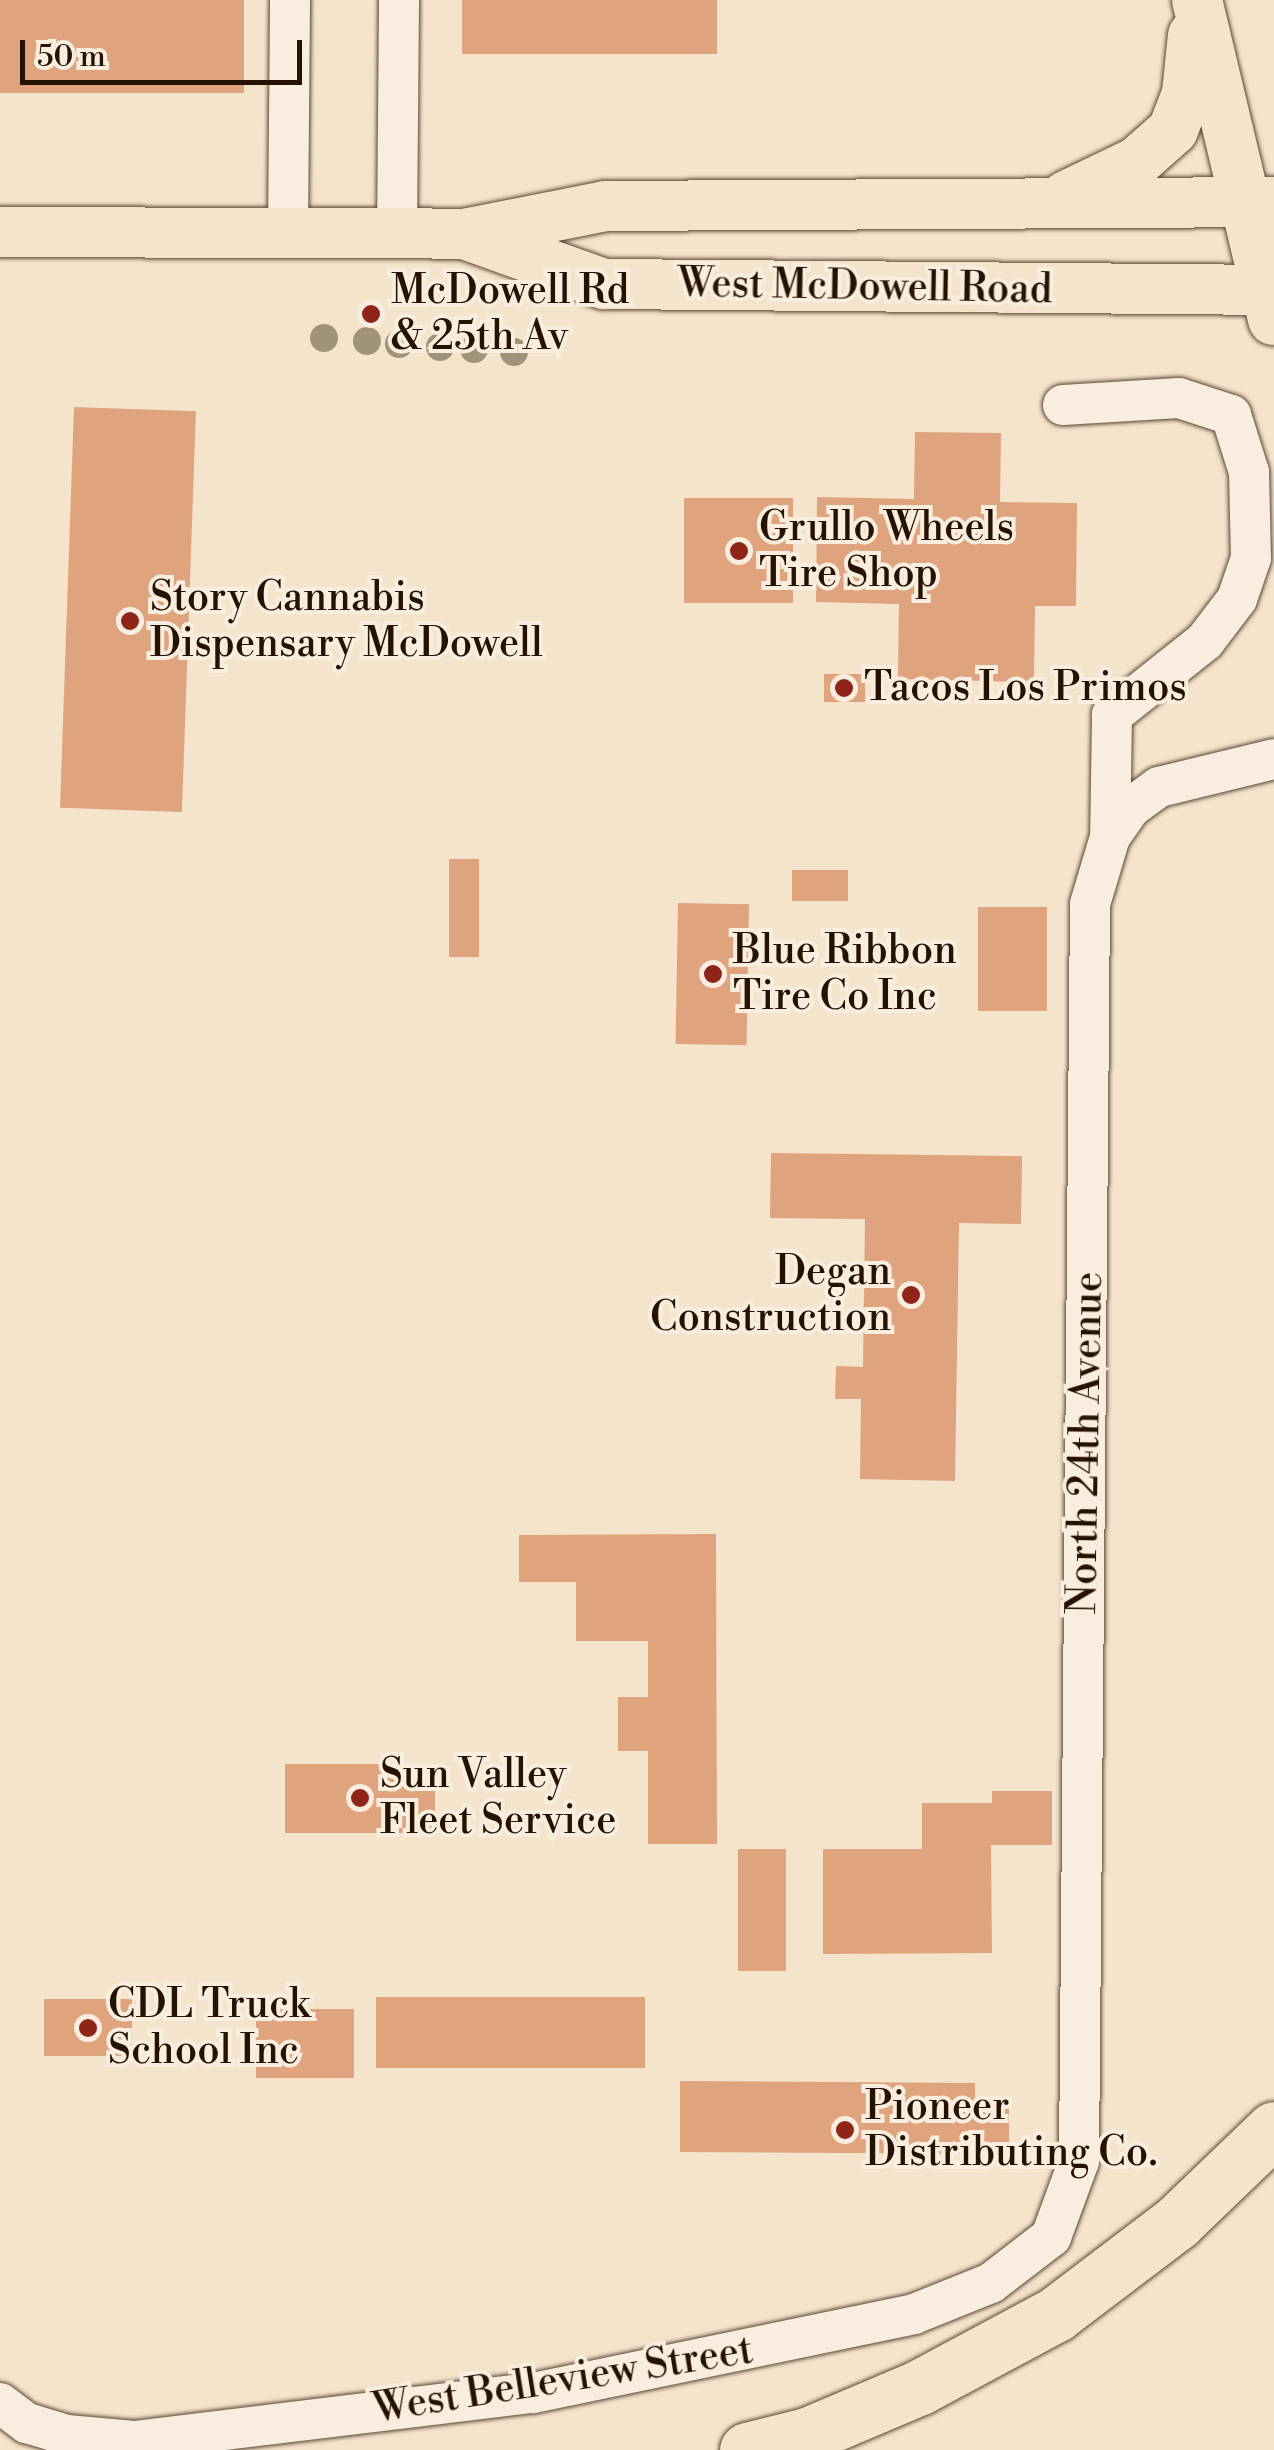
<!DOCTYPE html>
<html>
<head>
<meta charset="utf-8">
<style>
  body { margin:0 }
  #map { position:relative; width:1274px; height:2450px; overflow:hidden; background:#f5e4cc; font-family:"Libre Bodoni",serif }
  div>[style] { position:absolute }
  .building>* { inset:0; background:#dfa37d; transform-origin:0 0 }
  .roads { filter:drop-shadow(0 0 2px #5a4634) drop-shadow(0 0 2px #5a4634) }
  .minor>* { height:40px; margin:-20px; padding:0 20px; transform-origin:20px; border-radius:20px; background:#f8edde }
  .major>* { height:50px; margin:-25px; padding:0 25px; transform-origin:25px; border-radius:25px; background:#f5e4cc }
  .highway>* { height:55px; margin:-27.5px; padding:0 27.5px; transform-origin:27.5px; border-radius:27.5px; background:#f5e4cc }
  .trees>* { width:28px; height:28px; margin:-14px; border-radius:50%; background:#a19379 }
  .dots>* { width:28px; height:28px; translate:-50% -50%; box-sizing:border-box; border:5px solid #f8edde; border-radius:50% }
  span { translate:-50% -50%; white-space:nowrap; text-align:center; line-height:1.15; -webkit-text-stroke:8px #f8edde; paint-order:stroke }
  .street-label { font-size:40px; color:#261201 }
  .poi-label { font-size:40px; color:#261201 }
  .left { translate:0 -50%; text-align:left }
  .right { translate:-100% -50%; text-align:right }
  .scale { position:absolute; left:20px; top:40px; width:282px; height:45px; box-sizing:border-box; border:5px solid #261201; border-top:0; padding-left:12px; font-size:30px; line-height:35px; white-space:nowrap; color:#261201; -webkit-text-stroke:8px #f8edde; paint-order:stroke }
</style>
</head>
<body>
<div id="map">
  <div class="building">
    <i style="left:0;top:0;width:244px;height:93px"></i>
    <i style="left:462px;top:0;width:255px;height:54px"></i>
    <i style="left:74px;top:407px;width:122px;height:401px;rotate:2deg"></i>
    <i style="clip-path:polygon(915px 432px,1001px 433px,1000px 502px,1077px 503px,1076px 606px,1035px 606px,1034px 682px,898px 679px,899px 604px,816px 602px,817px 497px,914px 499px)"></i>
    <i style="left:684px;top:498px;width:109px;height:105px"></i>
    <i style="left:824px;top:674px;width:41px;height:28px"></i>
    <i style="left:449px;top:859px;width:30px;height:98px"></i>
    <i style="left:792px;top:870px;width:56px;height:31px"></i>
    <i style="left:678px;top:903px;width:71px;height:141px;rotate:1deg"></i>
    <i style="left:978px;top:907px;width:69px;height:104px"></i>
    <i style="clip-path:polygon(771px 1153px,1022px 1156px,1021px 1224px,959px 1223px,955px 1481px,860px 1479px,861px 1399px,835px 1399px,836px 1366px,863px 1367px,865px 1219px,770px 1218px)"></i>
    <i style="clip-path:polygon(716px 1534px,717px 1844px,648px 1844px,648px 1751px,618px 1751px,618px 1697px,648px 1697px,648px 1641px,576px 1641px,576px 1582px,519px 1582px,519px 1535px)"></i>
    <i style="left:285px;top:1764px;width:150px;height:69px"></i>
    <i style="clip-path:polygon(992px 1791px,1052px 1791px,1052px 1845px,991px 1845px,992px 1953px,823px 1954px,823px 1849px,922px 1849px,922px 1803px,992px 1803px)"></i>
    <i style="left:738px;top:1849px;width:48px;height:122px"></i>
    <i style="left:376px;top:1997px;width:269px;height:71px"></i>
    <i style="left:44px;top:1999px;width:88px;height:57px"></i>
    <i style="left:256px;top:2009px;width:98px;height:69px"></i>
    <i style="clip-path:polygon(680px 2081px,975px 2083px,975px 2108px,1009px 2108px,1009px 2154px,680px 2152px)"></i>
  </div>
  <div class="roads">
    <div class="minor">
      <i style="left:288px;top:233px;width:233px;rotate:-89.5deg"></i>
      <i style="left:397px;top:234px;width:234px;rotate:-89.5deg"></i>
      <i style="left:1063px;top:405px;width:116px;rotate:-3.5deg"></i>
      <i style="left:1179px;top:398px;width:55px;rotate:18.1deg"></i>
      <i style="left:1231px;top:415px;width:60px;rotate:72.5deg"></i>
      <i style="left:1249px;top:472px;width:86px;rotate:88.7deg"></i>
      <i style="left:1251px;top:558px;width:43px;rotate:108.9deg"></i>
      <i style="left:1237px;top:599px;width:53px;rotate:127.3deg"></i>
      <i style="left:1205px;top:641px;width:119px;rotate:141.5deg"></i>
      <i style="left:1112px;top:715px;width:122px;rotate:90.9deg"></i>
      <i style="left:0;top:2403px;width:34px;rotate:37deg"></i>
      <i style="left:27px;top:2423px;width:42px;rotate:16.7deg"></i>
      <i style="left:67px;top:2435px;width:67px;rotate:5.1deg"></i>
      <i style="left:134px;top:2441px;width:402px;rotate:-6.9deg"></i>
      <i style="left:533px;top:2393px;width:389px;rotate:-11.7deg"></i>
      <i style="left:914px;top:2314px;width:83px;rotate:-21.9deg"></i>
      <i style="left:991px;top:2283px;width:76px;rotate:-37.5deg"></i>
      <i style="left:1051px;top:2237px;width:81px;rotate:-69.8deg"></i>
      <i style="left:1079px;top:2161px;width:1257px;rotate:-89.5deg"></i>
      <i style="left:1090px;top:904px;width:70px;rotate:-73.4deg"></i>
      <i style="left:1110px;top:837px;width:35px;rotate:-55deg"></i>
      <i style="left:1130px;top:808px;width:36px;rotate:-36deg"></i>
      <i style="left:1159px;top:787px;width:118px;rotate:-13.7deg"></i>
    </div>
    <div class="major">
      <i style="left:1197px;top:0;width:329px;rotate:76.6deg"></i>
      <i style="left:1066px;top:196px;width:79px;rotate:-25.6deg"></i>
      <i style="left:1137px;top:162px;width:48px;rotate:-41.6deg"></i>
      <i style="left:1173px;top:130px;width:40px;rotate:-69deg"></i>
      <i style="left:1187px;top:93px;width:58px;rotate:-84.1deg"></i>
      <i style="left:0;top:232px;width:464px;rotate:0.2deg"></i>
      <i style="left:464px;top:234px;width:144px;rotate:-11.2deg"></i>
      <i style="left:605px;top:206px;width:669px;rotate:-0.34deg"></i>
      <i style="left:464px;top:234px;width:149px;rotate:19.7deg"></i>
      <i style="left:604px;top:284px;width:670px;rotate:0.51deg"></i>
    </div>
    <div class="highway">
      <i style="left:747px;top:2450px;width:62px;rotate:-14deg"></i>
      <i style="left:807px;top:2435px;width:123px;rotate:-23deg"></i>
      <i style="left:920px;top:2387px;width:154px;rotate:-28.2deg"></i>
      <i style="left:1056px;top:2314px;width:152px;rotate:-37.2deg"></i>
      <i style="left:1177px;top:2222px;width:134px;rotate:-43.8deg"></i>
    </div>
  </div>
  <div class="trees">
    <i style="left:324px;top:338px"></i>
    <i style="left:367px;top:341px"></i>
    <i style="left:399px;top:344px"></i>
    <i style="left:440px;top:347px"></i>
    <i style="left:474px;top:349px"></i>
    <i style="left:514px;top:352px"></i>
  </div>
  <div class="dots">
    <i style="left:371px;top:314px;background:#8f2418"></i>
    <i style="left:739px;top:551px;background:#8f2418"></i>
    <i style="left:130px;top:621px;background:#8f2418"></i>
    <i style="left:844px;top:688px;background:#8f2418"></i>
    <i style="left:713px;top:974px;background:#8f2418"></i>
    <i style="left:911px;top:1295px;background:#8f2418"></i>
    <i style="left:360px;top:1798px;background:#8f2418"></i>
    <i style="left:88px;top:2028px;background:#8f2418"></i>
    <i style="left:845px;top:2130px;background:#8f2418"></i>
  </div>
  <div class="street-label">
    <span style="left:865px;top:287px;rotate:1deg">West McDowell Road</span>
    <span style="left:1086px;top:1443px;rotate:-89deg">North 24th Avenue</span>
    <span style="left:563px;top:2380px;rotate:-9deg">West Belleview Street</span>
  </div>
  <div class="poi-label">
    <span class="left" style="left:391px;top:314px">McDowell Rd<br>&amp; 25th Av</span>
    <span class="left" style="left:759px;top:551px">Grullo Wheels<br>Tire Shop</span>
    <span class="left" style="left:150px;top:621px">Story Cannabis<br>Dispensary McDowell</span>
    <span class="left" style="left:864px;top:688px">Tacos Los Primos</span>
    <span class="left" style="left:733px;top:974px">Blue Ribbon<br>Tire Co Inc</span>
    <span class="right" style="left:891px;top:1295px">Degan<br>Construction</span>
    <span class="left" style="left:380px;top:1798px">Sun Valley<br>Fleet Service</span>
    <span class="left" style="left:108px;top:2028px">CDL Truck<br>School Inc</span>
    <span class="left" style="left:865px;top:2130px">Pioneer<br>Distributing Co.</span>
  </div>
  <div class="scale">50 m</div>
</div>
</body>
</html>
